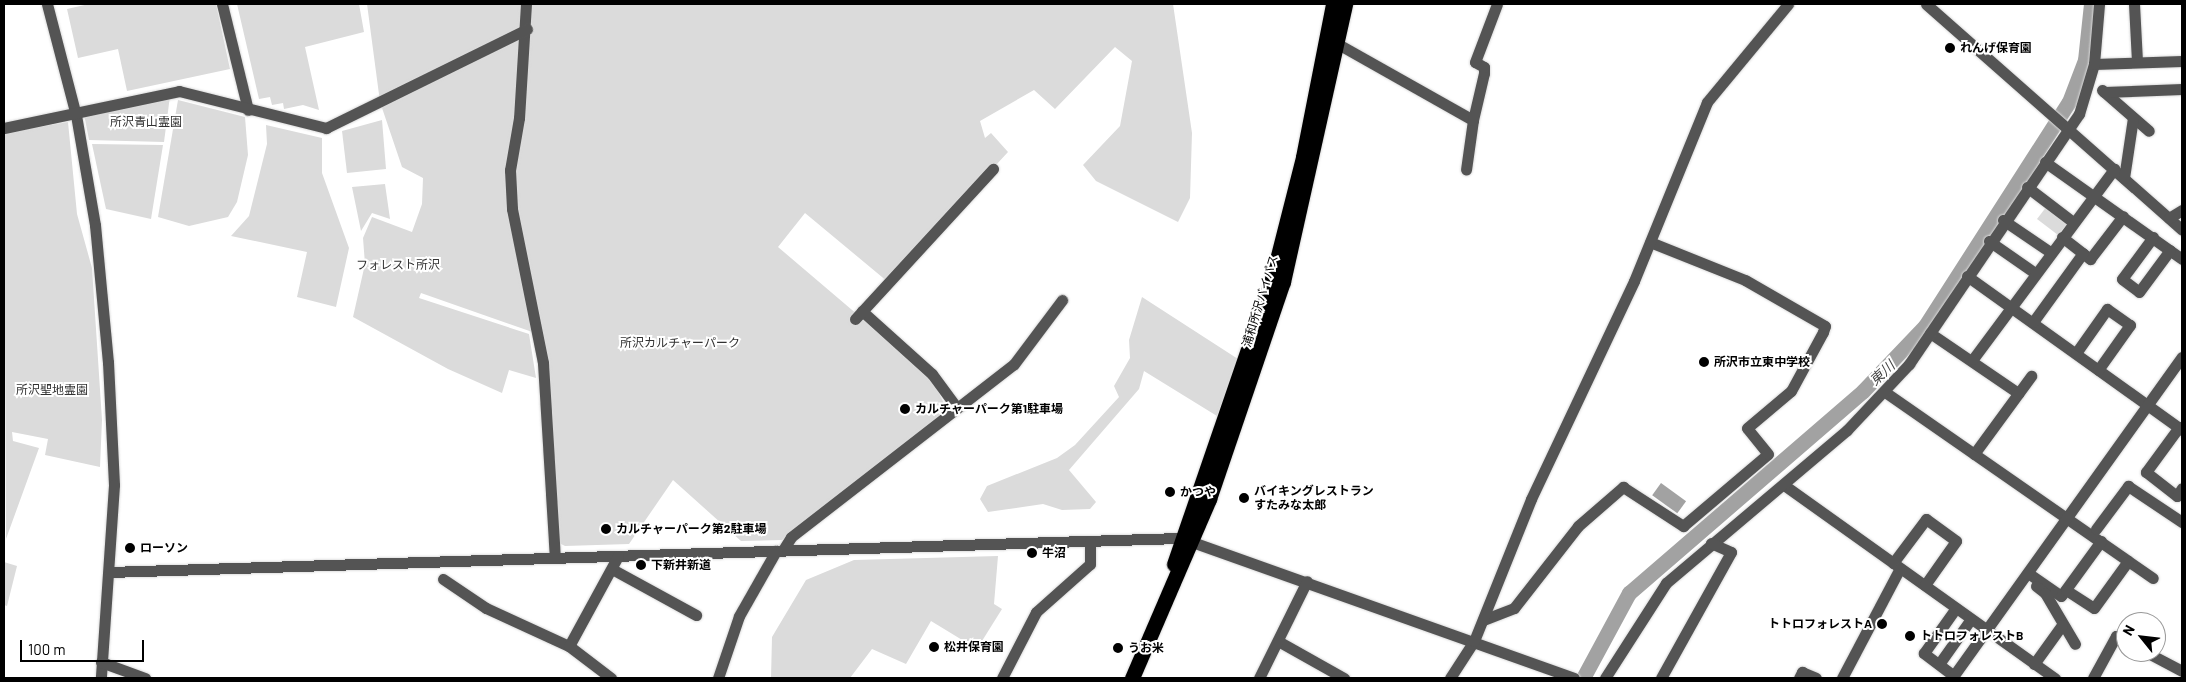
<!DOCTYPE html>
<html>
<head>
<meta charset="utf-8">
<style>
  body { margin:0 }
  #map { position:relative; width:2186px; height:682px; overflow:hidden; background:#fff; font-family:Barlow,"Noto Sans JP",sans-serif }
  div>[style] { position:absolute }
  .green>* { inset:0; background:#dbdbdb }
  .water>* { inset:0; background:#a2a2a2; transform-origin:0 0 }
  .river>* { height:15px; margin:-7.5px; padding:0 7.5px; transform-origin:7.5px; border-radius:7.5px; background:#a2a2a2 }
  .roads { filter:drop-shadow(0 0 1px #dbdbdb) drop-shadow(0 0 1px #dbdbdb) }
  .minor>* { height:11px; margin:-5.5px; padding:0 5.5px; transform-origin:5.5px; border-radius:5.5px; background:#545454 }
  .highway>* { height:15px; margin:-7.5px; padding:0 7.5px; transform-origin:7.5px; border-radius:7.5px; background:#000 }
  .dots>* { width:14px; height:14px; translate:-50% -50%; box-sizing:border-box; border:2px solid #fff; border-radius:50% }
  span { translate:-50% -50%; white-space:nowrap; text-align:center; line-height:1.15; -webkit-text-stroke:4px #fff; paint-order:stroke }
  .poi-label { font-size:12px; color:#000; font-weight:700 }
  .left { translate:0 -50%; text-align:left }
  .right { translate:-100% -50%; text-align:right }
  .park-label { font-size:12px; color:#323232 }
  .street-label { font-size:12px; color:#000 }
  .water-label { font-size:14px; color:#434343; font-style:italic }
  .frame { position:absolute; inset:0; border:5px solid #000; pointer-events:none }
  .north { position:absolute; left:2116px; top:612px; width:50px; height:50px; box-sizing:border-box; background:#fff; border:1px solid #999; border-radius:50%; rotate:299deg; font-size:14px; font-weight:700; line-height:20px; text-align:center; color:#000 }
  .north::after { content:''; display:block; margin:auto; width:18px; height:22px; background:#000; clip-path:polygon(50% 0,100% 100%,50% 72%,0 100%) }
  .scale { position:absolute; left:20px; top:640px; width:124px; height:22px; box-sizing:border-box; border:2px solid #000; border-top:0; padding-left:6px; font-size:15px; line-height:18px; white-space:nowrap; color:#000; -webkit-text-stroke:4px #fff; paint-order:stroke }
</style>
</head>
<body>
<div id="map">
  <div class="green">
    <i style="clip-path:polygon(89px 4px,216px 4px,230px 69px,127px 91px,118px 49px,78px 58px,67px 9px)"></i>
    <i style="clip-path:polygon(237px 4px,359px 4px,364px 32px,305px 47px,319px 110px,303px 105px,284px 109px,283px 103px,272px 105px,270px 97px,259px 99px)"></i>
    <i style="clip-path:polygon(367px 4px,1173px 4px,1192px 133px,1190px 198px,1178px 222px,1096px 181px,1083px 165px,1120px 126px,1132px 61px,1115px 47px,1055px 109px,1034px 90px,980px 121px,985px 138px,991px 133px,1008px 152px,888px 282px,805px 213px,778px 247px,932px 378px,947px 410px,782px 540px,741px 541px,673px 480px,629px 544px,565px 546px,559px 543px,541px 335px,421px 293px,419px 298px,529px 334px,536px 378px,509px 370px,502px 393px,448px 369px,353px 317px,365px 264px,363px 238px,372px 217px,412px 232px,422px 204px,423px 178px,402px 167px,380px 102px)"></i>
    <i style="clip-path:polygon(170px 96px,164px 142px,89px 140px,84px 114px)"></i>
    <i style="clip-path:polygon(178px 100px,245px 117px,248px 155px,237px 202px,228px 217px,189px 226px,158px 217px)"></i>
    <i style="clip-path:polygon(382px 120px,386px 169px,347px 173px,342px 131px)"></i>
    <i style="clip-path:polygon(68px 122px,77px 214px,92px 268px,102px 420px,100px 467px,45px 455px,48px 439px,12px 432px,13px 441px,39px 448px,6px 539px,4px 133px)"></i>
    <i style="clip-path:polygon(266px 125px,322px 138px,322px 173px,349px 248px,336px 307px,297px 297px,307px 252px,231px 236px,249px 216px,267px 144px)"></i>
    <i style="clip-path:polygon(92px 144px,163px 145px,151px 219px,106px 209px)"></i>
    <i style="clip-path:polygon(385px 184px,390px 219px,372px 213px,361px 231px,352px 187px)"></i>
    <i style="clip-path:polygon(2047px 206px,2067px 224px,2058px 235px,2037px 219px)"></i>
    <i style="clip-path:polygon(1142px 297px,1238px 359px,1217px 416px,1144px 371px,1139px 389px,1069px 470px,1096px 502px,1090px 509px,1062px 510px,1043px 504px,988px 512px,980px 499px,987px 486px,1057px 458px,1075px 445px,1119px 397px,1114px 386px,1130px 358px,1129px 340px)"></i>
    <i style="clip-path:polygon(998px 556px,994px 604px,1002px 609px,977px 649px,931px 621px,906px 664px,872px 649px,850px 678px,771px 678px,772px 637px,806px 580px,854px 560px)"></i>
    <i style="clip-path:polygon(4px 562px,17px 566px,7px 606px,4px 605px)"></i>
  </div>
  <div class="water">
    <i style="left:1661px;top:483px;width:31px;height:15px;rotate:36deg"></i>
  </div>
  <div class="river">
    <i style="left:1583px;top:678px;width:97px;rotate:-61.6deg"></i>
    <i style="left:1629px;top:593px;width:309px;rotate:-40.8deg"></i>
    <i style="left:1863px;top:391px;width:90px;rotate:-46.4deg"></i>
    <i style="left:1925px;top:326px;width:266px;rotate:-57.3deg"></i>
    <i style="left:2069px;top:102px;width:45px;rotate:-69.1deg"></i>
    <i style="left:2085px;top:60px;width:56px;rotate:-83.9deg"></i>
  </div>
  <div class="roads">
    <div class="minor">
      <i style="left:47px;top:4px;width:115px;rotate:75.4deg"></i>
      <i style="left:76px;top:115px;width:112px;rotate:80.2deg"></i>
      <i style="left:95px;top:225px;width:138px;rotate:84.6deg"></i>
      <i style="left:108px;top:362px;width:123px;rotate:87.2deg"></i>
      <i style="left:114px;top:485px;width:193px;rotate:93.9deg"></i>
      <i style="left:222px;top:4px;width:109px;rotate:76.2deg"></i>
      <i style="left:526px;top:4px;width:114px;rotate:93.5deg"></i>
      <i style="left:519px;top:118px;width:53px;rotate:99.8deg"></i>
      <i style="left:510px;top:170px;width:39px;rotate:87deg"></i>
      <i style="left:512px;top:209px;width:157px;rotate:78.6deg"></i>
      <i style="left:543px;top:363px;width:195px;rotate:86.5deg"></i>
      <i style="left:1926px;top:4px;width:341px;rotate:41.4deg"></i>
      <i style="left:2134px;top:4px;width:58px;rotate:87deg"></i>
      <i style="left:1338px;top:44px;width:155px;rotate:29.4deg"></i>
      <i style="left:1473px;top:120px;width:50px;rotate:98deg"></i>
      <i style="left:2094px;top:64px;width:88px;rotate:-2deg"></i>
      <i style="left:2102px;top:90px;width:62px;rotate:41.1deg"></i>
      <i style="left:2104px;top:92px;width:78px;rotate:-2.2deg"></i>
      <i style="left:1473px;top:120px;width:48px;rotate:-76.8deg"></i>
      <i style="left:1484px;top:73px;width:6px;rotate:-90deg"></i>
      <i style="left:1484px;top:67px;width:10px;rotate:-151deg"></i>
      <i style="left:1475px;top:62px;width:62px;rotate:-69.2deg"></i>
      <i style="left:4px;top:128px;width:179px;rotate:-11.9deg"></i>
      <i style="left:179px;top:91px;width:152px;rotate:14.1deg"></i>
      <i style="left:326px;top:128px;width:224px;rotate:-26.2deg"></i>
      <i style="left:2045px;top:162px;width:168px;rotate:35.3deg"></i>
      <i style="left:2124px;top:178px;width:61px;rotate:-81.5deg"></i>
      <i style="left:2027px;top:187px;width:58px;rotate:37.3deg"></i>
      <i style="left:2169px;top:218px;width:15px;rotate:-32deg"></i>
      <i style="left:2003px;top:220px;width:57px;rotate:34.2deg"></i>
      <i style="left:2062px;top:237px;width:36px;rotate:38deg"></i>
      <i style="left:2090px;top:259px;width:54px;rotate:-52.5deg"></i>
      <i style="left:2153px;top:237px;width:52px;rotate:126.4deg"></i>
      <i style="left:2122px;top:279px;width:21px;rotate:37deg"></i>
      <i style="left:2139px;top:292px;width:52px;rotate:-53.6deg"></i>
      <i style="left:1989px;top:241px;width:56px;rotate:34.8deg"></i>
      <i style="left:1967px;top:276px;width:264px;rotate:35.6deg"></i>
      <i style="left:862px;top:311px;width:94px;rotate:42deg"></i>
      <i style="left:932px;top:374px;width:42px;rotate:53.7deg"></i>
      <i style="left:855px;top:319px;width:204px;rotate:-47.4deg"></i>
      <i style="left:2033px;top:322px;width:85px;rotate:-54.1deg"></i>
      <i style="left:1930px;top:333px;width:107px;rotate:34.3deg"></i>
      <i style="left:2076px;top:353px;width:54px;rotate:-54.8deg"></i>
      <i style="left:2107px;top:309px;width:28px;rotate:35deg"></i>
      <i style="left:2130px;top:325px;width:55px;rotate:125.4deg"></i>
      <i style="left:1973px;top:359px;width:237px;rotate:-53.4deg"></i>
      <i style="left:1885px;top:392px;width:326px;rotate:34.8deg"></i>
      <i style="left:2179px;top:427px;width:56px;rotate:126.3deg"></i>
      <i style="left:2146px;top:472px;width:39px;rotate:38deg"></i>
      <i style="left:2177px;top:496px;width:9px;rotate:-58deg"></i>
      <i style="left:1974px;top:454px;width:97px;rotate:-53.8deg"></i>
      <i style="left:1784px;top:485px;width:333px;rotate:35.5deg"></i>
      <i style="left:2096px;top:529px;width:54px;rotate:-53.3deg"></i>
      <i style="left:2128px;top:486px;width:65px;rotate:33.7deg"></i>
      <i style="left:783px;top:550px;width:15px;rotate:-58deg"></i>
      <i style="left:791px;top:537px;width:282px;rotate:-37.8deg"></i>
      <i style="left:1014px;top:364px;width:80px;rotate:-53.1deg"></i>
      <i style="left:1893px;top:563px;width:55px;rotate:-53.1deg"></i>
      <i style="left:1926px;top:519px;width:37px;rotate:36deg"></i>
      <i style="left:1956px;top:541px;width:54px;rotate:125.2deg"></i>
      <i style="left:612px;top:569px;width:96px;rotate:28.7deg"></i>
      <i style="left:109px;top:572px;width:1073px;rotate:-1.82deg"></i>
      <i style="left:1181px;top:538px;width:417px;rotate:19.6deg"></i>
      <i style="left:2028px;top:573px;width:40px;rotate:34.9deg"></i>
      <i style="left:2061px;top:596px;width:68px;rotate:-54deg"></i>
      <i style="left:443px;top:579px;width:52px;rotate:34deg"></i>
      <i style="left:486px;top:608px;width:91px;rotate:24.6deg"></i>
      <i style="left:569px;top:646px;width:53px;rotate:37.3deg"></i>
      <i style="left:2036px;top:586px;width:11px;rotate:38deg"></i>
      <i style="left:2045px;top:593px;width:59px;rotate:59.5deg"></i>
      <i style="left:2066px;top:590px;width:33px;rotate:33deg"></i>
      <i style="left:2094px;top:608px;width:58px;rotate:-54.1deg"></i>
      <i style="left:1483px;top:620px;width:33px;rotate:-21deg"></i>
      <i style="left:1514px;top:608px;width:104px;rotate:-52deg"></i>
      <i style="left:1578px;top:526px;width:60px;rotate:-40.9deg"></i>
      <i style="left:1623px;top:487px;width:72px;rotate:33deg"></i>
      <i style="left:1683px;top:526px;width:111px;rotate:-40.3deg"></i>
      <i style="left:1768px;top:454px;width:33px;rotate:-129deg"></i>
      <i style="left:1747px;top:428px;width:57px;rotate:-40.1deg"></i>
      <i style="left:1791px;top:391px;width:67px;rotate:-61.5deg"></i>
      <i style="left:1823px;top:332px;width:6px;rotate:-72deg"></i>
      <i style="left:1825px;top:326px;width:92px;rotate:-150.1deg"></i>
      <i style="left:1745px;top:280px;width:102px;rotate:-158.2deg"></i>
      <i style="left:1278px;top:641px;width:76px;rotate:29.3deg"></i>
      <i style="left:569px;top:646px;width:102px;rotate:-61.4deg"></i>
      <i style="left:2146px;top:652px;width:41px;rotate:27.8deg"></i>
      <i style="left:101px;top:662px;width:47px;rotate:20deg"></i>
      <i style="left:1939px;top:664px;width:55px;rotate:-54.6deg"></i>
      <i style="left:2034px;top:664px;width:48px;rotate:-54.3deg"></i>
      <i style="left:1954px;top:676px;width:38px;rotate:-143deg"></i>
      <i style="left:1924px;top:653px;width:55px;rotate:-54.6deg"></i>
      <i style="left:718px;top:678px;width:65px;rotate:-71.3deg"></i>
      <i style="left:739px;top:616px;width:75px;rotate:-60.4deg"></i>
      <i style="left:1002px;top:678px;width:74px;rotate:-62.7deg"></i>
      <i style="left:1036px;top:612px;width:72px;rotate:-41.6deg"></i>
      <i style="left:1090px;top:564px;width:23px;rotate:-90deg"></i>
      <i style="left:1259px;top:678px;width:108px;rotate:-63.7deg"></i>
      <i style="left:1450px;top:678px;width:44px;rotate:-57deg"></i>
      <i style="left:1474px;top:641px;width:153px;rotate:-68.1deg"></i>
      <i style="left:1531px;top:499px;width:241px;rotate:-64.7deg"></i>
      <i style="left:1634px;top:281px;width:193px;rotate:-67.8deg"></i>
      <i style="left:1707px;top:102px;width:127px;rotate:-50.4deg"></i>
      <i style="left:1605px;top:678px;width:113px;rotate:-57.3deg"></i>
      <i style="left:1666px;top:583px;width:237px;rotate:-40.2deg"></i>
      <i style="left:1847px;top:430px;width:91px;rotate:-46.8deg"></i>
      <i style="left:1909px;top:364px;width:302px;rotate:-55.8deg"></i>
      <i style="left:2079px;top:114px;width:52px;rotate:-73.3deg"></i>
      <i style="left:2094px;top:64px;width:60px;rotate:-85.2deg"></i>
      <i style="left:1661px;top:678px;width:144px;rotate:-60.9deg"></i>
      <i style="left:1731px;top:552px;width:22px;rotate:-156deg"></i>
      <i style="left:1799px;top:678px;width:7px;rotate:-63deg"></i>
      <i style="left:1802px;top:672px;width:15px;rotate:23deg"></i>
      <i style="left:1842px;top:678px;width:124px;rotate:-62.2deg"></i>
      <i style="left:1952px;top:678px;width:395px;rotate:-54.4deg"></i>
      <i style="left:2093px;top:678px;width:48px;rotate:-61.3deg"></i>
      <i style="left:2116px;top:636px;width:11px;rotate:27deg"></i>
    </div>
    <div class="highway">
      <i style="left:1174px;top:564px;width:301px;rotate:-71deg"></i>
      <i style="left:1272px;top:279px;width:126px;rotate:-75.7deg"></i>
      <i style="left:1303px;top:157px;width:156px;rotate:-78.9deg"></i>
      <i style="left:1132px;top:678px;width:195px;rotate:-66.7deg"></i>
      <i style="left:1209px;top:499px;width:229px;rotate:-71.2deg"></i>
      <i style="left:1283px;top:282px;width:285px;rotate:-77.4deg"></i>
    </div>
  </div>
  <div class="dots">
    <i style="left:1950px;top:48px;background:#000"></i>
    <i style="left:1704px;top:362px;background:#000"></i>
    <i style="left:905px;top:409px;background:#000"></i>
    <i style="left:1170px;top:492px;background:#000"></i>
    <i style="left:1244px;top:498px;background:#000"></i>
    <i style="left:606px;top:529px;background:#000"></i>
    <i style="left:130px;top:548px;background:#000"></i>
    <i style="left:1032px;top:553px;background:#000"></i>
    <i style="left:641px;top:565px;background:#000"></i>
    <i style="left:1882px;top:624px;background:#000"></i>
    <i style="left:1910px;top:636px;background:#000"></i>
    <i style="left:934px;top:647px;background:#000"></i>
    <i style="left:1118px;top:648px;background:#000"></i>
  </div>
  <div class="poi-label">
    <span class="left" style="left:1960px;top:48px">れんげ保育園</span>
    <span class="left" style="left:1714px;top:362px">所沢市立東中学校</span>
    <span class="left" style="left:915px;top:409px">カルチャーパーク第1駐車場</span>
    <span class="left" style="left:1254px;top:498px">バイキングレストラン<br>すたみな太郎</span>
    <span class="left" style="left:1180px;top:492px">かつや</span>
    <span class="left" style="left:616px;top:529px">カルチャーパーク第2駐車場</span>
    <span class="left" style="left:140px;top:548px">ローソン</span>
    <span class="left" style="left:1042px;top:553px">牛沼</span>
    <span class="left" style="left:651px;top:565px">下新井新道</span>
    <span class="right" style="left:1872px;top:624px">トトロフォレストA</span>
    <span class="left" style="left:1920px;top:636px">トトロフォレストB</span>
    <span class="left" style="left:944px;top:647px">松井保育園</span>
    <span class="left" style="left:1128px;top:648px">うお米</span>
  </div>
  <div class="park-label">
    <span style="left:146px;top:122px">所沢青山霊園</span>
    <span style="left:398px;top:265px">フォレスト所沢</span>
    <span style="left:680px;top:343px">所沢カルチャーパーク</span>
    <span style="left:52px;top:390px">所沢聖地霊園</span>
  </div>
  <div class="street-label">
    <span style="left:1260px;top:301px;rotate:-73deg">浦和所沢バイパス</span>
  </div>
  <div class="water-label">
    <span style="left:1882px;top:373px;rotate:-43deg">東川</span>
  </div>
  <div class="frame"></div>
  <div class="north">N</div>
  <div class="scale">100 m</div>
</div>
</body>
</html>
